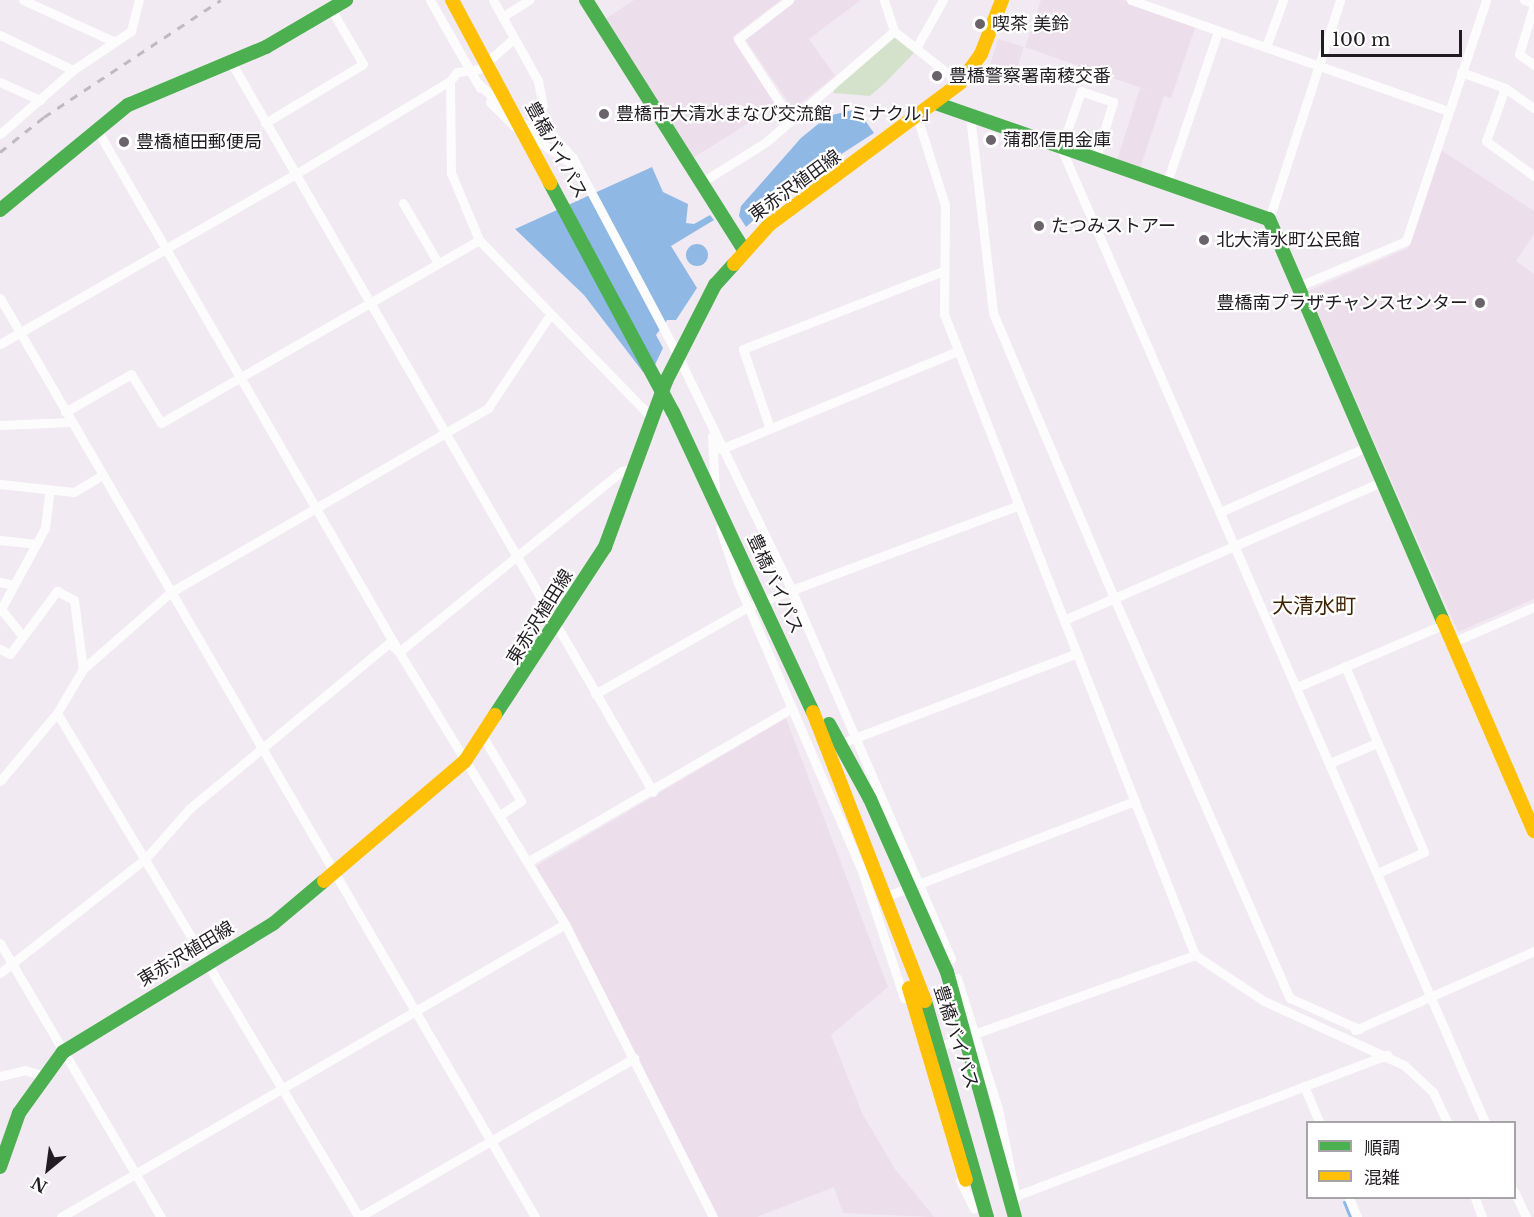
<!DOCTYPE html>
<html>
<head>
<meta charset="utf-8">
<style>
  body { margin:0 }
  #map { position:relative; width:1534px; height:1217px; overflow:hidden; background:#f2eaf2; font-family:"Libre Baskerville","Noto Sans JP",serif }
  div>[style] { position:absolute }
  .built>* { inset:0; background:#eddeec; transform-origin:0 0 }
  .green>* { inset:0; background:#d4e2cc }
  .water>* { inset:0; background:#8fb9e4 }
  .round { border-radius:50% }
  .stream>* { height:3px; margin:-1.5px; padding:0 1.5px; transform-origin:1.5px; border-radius:1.5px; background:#8fb9e4 }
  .street>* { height:9px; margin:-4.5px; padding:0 4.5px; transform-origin:4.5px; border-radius:4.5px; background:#fdfcfd }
  .fast>* { height:14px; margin:-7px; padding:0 7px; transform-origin:7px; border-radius:7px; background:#4caf50 }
  .slow>* { height:14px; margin:-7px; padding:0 7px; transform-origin:7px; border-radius:7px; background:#ffc107 }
  .rail>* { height:3px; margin-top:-1.5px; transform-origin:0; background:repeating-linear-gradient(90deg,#bdbbbd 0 8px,transparent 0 16px) }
  .dots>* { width:16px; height:16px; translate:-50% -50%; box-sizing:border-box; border:3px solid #fff; border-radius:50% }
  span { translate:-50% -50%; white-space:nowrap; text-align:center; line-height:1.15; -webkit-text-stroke:4.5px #fff; paint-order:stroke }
  .poi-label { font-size:18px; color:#211c21 }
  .left { translate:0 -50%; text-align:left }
  .right { translate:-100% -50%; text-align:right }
  .street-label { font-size:18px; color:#211c21 }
  .quarter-label { font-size:21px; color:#3e2303 }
  .legend { position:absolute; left:1306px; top:1121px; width:210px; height:78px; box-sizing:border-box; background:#fff; border:2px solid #a6a4a6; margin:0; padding:8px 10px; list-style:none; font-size:18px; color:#211c21 }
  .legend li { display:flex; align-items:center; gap:12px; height:30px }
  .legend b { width:30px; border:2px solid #a6a4a6 }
  .north { position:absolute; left:18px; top:1139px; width:60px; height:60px; -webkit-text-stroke:4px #fff; paint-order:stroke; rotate:209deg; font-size:16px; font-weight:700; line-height:24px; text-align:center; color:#211c21 }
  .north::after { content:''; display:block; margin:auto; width:21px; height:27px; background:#211c21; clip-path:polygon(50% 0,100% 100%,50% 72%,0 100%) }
  .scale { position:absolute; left:1321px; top:30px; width:141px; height:27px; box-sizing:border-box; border:3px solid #211c21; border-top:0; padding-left:8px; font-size:18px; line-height:21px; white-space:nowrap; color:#211c21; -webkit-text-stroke:4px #fff; paint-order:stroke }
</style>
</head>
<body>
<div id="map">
  <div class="built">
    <i style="clip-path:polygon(634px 0,781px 0,732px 37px,776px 106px,693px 158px,605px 19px)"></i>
    <i style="clip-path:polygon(796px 0,861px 0,809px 39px,835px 76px,793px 109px,744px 38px)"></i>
    <i style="clip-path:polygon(1041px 0,1123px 0,1196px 25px,1171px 98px,1164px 96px,1139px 171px,1116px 163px,1140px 88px,1150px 91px,1025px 47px)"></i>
    <i style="left:998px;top:39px;width:27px;height:26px;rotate:17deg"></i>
    <i style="clip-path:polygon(1441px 150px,1534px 211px,1534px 234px,1516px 261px,1534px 274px,1534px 599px,1458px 632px,1308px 291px,1408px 248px)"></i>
    <i style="clip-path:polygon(786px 718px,888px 987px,831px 1035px,862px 1113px,895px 1169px,934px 1217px,843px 1213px,834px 1187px,757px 1217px,715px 1217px,536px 866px)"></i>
  </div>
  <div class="green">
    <i style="clip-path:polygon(894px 37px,914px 53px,886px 82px,870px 96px,833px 93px,838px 82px)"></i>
  </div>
  <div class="water">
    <i style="clip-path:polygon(857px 109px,874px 133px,795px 184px,746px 227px,739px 216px,741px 206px,801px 138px,828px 116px)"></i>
    <i style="clip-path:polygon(652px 167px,663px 192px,688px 204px,686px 223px,694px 224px,710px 215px,714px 220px,671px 246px,697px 288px,676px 320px,667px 320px,656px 335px,663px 348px,653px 369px,643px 372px,584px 295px,515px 229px)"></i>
    <i class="round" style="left:686px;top:244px;width:22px;height:22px"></i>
  </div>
  <div class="stream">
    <i style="left:1344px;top:1202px;width:16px;rotate:68deg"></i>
  </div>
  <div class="street">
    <i style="left:23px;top:0;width:101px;rotate:24.5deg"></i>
    <i style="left:430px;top:0;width:101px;rotate:60.4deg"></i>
    <i style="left:493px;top:0;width:93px;rotate:60.9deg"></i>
    <i style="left:538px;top:81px;width:25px;rotate:79deg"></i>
    <i style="left:789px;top:0;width:64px;rotate:142.6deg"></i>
    <i style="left:738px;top:39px;width:97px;rotate:56.8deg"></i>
    <i style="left:884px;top:0;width:33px;rotate:72deg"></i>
    <i style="left:894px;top:31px;width:84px;rotate:38.2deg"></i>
    <i style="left:1131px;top:0;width:336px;rotate:19.3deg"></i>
    <i style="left:1524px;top:0;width:10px;rotate:17deg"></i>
    <i style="left:1534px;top:5px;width:51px;rotate:107deg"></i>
    <i style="left:1519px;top:54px;width:19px;rotate:36deg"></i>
    <i style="left:502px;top:17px;width:32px;rotate:-32deg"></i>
    <i style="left:0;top:35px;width:81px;rotate:25.6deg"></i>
    <i style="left:1266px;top:47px;width:50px;rotate:-70.1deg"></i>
    <i style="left:916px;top:48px;width:55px;rotate:-60.6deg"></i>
    <i style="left:231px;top:62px;width:843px;rotate:59.97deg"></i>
    <i style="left:1461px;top:72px;width:47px;rotate:20deg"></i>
    <i style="left:1505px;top:88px;width:35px;rotate:35deg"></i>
    <i style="left:450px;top:81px;width:92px;rotate:89.4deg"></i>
    <i style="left:451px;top:173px;width:73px;rotate:67.3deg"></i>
    <i style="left:479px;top:240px;width:247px;rotate:45.8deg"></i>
    <i style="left:0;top:82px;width:44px;rotate:24.2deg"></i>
    <i style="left:478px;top:83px;width:37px;rotate:44deg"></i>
    <i style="left:1505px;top:88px;width:56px;rotate:109.7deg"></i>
    <i style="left:1486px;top:141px;width:59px;rotate:36.1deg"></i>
    <i style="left:490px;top:102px;width:34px;rotate:45deg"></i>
    <i style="left:970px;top:116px;width:198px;rotate:83.3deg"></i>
    <i style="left:993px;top:313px;width:310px;rotate:67deg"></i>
    <i style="left:1114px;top:598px;width:437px;rotate:66.3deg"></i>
    <i style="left:1290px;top:998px;width:76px;rotate:24.2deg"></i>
    <i style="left:918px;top:120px;width:89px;rotate:72.4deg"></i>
    <i style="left:945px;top:205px;width:109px;rotate:90.5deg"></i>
    <i style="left:944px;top:314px;width:688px;rotate:68.62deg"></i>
    <i style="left:1195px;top:955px;width:83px;rotate:33.7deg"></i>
    <i style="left:1264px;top:1001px;width:154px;rotate:24.6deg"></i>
    <i style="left:1404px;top:1065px;width:40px;rotate:43deg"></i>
    <i style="left:1433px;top:1092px;width:33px;rotate:65deg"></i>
    <i style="left:520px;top:122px;width:37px;rotate:24deg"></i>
    <i style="left:554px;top:137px;width:28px;rotate:48deg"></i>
    <i style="left:573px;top:158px;width:222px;rotate:62deg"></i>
    <i style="left:677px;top:354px;width:261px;rotate:64.1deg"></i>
    <i style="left:791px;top:589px;width:403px;rotate:66.6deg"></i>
    <i style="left:265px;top:123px;width:114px;rotate:-31deg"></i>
    <i style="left:363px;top:64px;width:64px;rotate:-120.2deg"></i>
    <i style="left:96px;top:128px;width:605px;rotate:59.96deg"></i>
    <i style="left:399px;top:652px;width:319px;rotate:58.6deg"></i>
    <i style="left:565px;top:924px;width:328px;rotate:63.2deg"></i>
    <i style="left:526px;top:133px;width:54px;rotate:33.7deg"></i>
    <i style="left:0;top:134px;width:97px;rotate:-41.2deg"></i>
    <i style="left:73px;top:70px;width:70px;rotate:-33.9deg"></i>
    <i style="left:131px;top:31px;width:32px;rotate:-76deg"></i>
    <i style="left:1095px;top:161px;width:62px;rotate:-73deg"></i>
    <i style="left:1113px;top:102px;width:34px;rotate:-161deg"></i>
    <i style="left:1081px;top:91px;width:60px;rotate:109.3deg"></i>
    <i style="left:1061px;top:148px;width:1062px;rotate:66.48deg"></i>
    <i style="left:702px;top:182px;width:75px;rotate:-32deg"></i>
    <i style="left:766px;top:142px;width:169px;rotate:-40.9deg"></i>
    <i style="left:1166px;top:185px;width:163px;rotate:-71.3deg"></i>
    <i style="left:403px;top:203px;width:69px;rotate:59.7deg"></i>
    <i style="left:1269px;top:219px;width:230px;rotate:-72deg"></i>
    <i style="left:1299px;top:286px;width:116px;rotate:-22.8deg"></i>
    <i style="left:1406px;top:241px;width:254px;rotate:-71.6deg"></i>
    <i style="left:0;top:298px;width:1063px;rotate:59.79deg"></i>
    <i style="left:0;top:344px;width:339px;rotate:-29.9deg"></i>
    <i style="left:294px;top:175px;width:182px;rotate:-31.1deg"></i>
    <i style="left:450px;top:81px;width:11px;rotate:-52deg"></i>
    <i style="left:457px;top:72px;width:22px;rotate:-8deg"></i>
    <i style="left:479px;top:69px;width:44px;rotate:-41.3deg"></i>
    <i style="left:65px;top:412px;width:76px;rotate:-29.9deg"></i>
    <i style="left:131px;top:374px;width:57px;rotate:58.5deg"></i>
    <i style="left:161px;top:423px;width:367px;rotate:-29.9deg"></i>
    <i style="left:0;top:425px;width:71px;rotate:-2.4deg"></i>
    <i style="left:769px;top:426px;width:81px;rotate:-108.7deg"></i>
    <i style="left:743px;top:349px;width:212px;rotate:-21.3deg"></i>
    <i style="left:712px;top:436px;width:55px;rotate:86.9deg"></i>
    <i style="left:721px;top:449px;width:256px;rotate:-22.5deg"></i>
    <i style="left:0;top:484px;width:74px;rotate:6.2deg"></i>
    <i style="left:74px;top:492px;width:31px;rotate:-31deg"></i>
    <i style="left:1220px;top:512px;width:163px;rotate:-23.9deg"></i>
    <i style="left:720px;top:528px;width:58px;rotate:71.9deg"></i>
    <i style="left:738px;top:583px;width:314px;rotate:66.7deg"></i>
    <i style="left:862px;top:871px;width:134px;rotate:71.7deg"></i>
    <i style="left:0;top:540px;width:37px;rotate:6deg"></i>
    <i style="left:0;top:582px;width:14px;rotate:12deg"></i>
    <i style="left:1064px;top:620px;width:349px;rotate:-23.5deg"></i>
    <i style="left:21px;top:634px;width:32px;rotate:-129deg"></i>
    <i style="left:1px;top:609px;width:92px;rotate:-61.5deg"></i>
    <i style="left:45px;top:528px;width:38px;rotate:-83deg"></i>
    <i style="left:1453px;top:642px;width:88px;rotate:-23.4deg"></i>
    <i style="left:0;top:649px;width:11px;rotate:27deg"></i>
    <i style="left:10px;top:654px;width:79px;rotate:-53.3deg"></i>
    <i style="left:57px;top:591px;width:19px;rotate:28deg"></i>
    <i style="left:74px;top:600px;width:70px;rotate:82.6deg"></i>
    <i style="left:399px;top:652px;width:287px;rotate:-39.1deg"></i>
    <i style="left:622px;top:471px;width:15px;rotate:-16deg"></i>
    <i style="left:1345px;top:666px;width:202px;rotate:67deg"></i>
    <i style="left:1424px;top:852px;width:51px;rotate:155.5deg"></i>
    <i style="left:1297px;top:687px;width:161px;rotate:-23.1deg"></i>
    <i style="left:595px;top:694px;width:177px;rotate:-29.7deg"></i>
    <i style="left:749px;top:606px;width:288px;rotate:-20.5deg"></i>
    <i style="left:57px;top:713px;width:588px;rotate:59.07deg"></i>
    <i style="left:483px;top:737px;width:74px;rotate:59.3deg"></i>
    <i style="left:521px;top:801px;width:25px;rotate:146deg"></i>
    <i style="left:847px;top:741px;width:246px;rotate:-20.9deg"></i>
    <i style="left:1330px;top:763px;width:51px;rotate:-23.1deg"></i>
    <i style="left:0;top:781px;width:89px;rotate:-50deg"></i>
    <i style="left:57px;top:713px;width:51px;rotate:-59.4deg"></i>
    <i style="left:83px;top:669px;width:117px;rotate:-41.2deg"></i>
    <i style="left:171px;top:592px;width:367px;rotate:-30.1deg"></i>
    <i style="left:488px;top:408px;width:112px;rotate:-56.3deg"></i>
    <i style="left:529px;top:861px;width:304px;rotate:-30.2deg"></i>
    <i style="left:882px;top:898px;width:271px;rotate:-21deg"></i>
    <i style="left:0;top:943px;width:318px;rotate:59.6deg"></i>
    <i style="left:0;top:973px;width:186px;rotate:-38.2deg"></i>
    <i style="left:146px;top:858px;width:65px;rotate:-48.7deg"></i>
    <i style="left:189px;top:809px;width:260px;rotate:-39.7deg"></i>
    <i style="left:389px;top:643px;width:11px;rotate:41deg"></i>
    <i style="left:957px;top:978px;width:137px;rotate:72.6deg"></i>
    <i style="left:998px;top:1109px;width:91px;rotate:78.6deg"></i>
    <i style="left:1355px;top:1030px;width:196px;rotate:-23.8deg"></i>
    <i style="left:938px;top:1047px;width:273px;rotate:-19.7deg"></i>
    <i style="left:0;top:1076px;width:26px;rotate:-13deg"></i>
    <i style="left:25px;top:1070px;width:19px;rotate:18deg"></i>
    <i style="left:1304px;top:1086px;width:39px;rotate:67deg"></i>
    <i style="left:960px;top:1180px;width:32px;rotate:64deg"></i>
    <i style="left:1514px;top:1191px;width:29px;rotate:65deg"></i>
    <i style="left:1018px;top:1195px;width:395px;rotate:-20.8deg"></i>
    <i style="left:1349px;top:1198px;width:21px;rotate:67deg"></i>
    <i style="left:1475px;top:1198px;width:20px;rotate:70deg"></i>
    <i style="left:61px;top:1217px;width:583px;rotate:-30.17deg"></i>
    <i style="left:359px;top:1217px;width:318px;rotate:-30deg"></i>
  </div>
  <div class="fast">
    <i style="left:586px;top:0;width:294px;rotate:57.7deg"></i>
    <i style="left:938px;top:104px;width:350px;rotate:19.2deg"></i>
    <i style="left:1269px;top:219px;width:438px;rotate:66.6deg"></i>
    <i style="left:550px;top:183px;width:260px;rotate:61.8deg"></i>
    <i style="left:673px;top:412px;width:331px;rotate:65deg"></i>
    <i style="left:0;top:210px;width:166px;rotate:-39.4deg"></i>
    <i style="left:128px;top:105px;width:150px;rotate:-22.8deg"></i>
    <i style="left:266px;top:47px;width:93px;rotate:-30.4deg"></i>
    <i style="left:495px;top:715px;width:201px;rotate:-56.8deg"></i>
    <i style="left:605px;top:547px;width:177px;rotate:-69.8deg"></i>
    <i style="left:666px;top:381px;width:108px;rotate:-63deg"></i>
    <i style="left:715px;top:285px;width:28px;rotate:-48deg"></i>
    <i style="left:829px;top:724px;width:85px;rotate:61.3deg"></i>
    <i style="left:870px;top:799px;width:189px;rotate:66deg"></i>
    <i style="left:947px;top:972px;width:254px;rotate:74.5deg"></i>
    <i style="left:925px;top:1001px;width:225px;rotate:74deg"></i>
    <i style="left:0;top:1167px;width:57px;rotate:-70.6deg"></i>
    <i style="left:19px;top:1113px;width:75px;rotate:-54.2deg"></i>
    <i style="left:63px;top:1052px;width:247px;rotate:-31.4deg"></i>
    <i style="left:274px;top:923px;width:65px;rotate:-40deg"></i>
  </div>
  <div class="slow">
    <i style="left:452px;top:0;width:208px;rotate:61.8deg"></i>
    <i style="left:734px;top:264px;width:52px;rotate:-48.1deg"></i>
    <i style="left:769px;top:225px;width:238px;rotate:-36.6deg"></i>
    <i style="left:960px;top:83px;width:36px;rotate:-54deg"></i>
    <i style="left:981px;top:54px;width:58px;rotate:-68.7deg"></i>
    <i style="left:1443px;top:621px;width:229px;rotate:66.6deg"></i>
    <i style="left:813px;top:712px;width:310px;rotate:68.8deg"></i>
    <i style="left:324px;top:881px;width:185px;rotate:-40.4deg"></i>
    <i style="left:465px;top:761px;width:55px;rotate:-56.9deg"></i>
    <i style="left:909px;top:988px;width:200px;rotate:73.5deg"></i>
  </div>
  <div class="rail">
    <i style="left:0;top:152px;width:56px;rotate:-38.5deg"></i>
    <i style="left:44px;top:117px;width:212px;rotate:-33.5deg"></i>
  </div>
  <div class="dots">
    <i style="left:980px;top:24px;background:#6a646a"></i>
    <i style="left:937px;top:76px;background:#6a646a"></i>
    <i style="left:604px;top:114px;background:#6a646a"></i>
    <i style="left:991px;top:140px;background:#6a646a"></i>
    <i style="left:124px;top:142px;background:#6a646a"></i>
    <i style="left:1039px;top:226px;background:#6a646a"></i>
    <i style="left:1204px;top:240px;background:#6a646a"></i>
    <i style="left:1480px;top:303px;background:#6a646a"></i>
  </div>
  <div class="poi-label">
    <span class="left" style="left:992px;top:24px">喫茶 美鈴</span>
    <span class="left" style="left:949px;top:76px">豊橋警察署南稜交番</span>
    <span class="left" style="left:616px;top:114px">豊橋市大清水まなび交流館「ミナクル」</span>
    <span class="left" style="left:1003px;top:140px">蒲郡信用金庫</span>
    <span class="left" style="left:136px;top:142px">豊橋植田郵便局</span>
    <span class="left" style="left:1051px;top:226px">たつみストアー</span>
    <span class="left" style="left:1216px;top:240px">北大清水町公民館</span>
    <span class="right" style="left:1468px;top:303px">豊橋南プラザチャンスセンター</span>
  </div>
  <div class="street-label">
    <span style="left:556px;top:150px;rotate:61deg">豊橋バイパス</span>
    <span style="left:795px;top:186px;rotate:-36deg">東赤沢植田線</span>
    <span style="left:775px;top:584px;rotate:65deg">豊橋バイパス</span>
    <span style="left:540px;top:617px;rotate:-58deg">東赤沢植田線</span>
    <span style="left:186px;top:954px;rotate:-31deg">東赤沢植田線</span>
    <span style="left:956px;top:1037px;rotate:72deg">豊橋バイパス</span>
  </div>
  <div class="quarter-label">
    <span style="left:1314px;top:606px">大清水町</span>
  </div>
  <ul class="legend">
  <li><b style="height:8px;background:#4caf50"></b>順調</li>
  <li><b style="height:8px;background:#ffc107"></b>混雑</li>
  </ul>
  <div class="north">N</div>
  <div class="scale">100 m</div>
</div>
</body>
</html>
